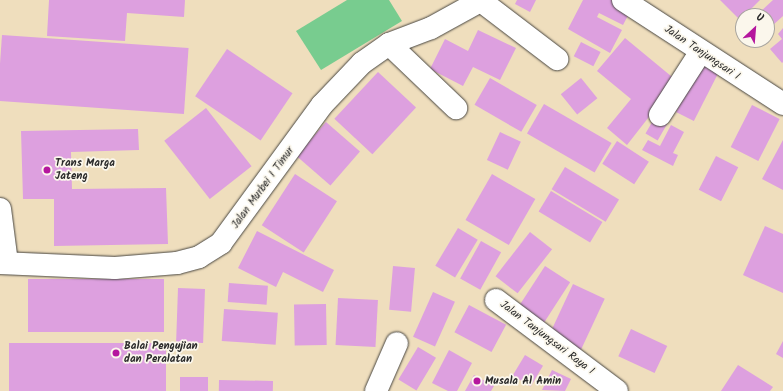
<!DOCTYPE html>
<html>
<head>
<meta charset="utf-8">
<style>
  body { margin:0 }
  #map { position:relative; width:783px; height:391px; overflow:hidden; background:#efdebd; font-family:Kalam,sans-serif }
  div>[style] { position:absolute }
  .green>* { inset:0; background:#78cc8f }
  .building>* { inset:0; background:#dda0df; transform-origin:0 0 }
  .roads { filter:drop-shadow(0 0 1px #484641) drop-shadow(0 0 1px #484641) }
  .minor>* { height:22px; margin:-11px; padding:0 11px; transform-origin:11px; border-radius:11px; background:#fff }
  .dots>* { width:11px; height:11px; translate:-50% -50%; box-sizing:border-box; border:2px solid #fbf7ec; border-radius:50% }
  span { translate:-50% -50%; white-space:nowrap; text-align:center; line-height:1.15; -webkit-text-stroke:3.5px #fbf7ec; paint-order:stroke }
  .street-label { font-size:11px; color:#2b2b2b }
  .poi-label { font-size:11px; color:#2b2b2b; font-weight:700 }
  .left { translate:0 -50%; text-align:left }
  .north { position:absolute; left:735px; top:8px; width:40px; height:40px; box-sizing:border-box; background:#fbf7ec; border:1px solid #a8a59f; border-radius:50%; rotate:26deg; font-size:11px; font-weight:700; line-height:16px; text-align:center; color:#2b2b2b }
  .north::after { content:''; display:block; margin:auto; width:14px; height:18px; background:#b5179e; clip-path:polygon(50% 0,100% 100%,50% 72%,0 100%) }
</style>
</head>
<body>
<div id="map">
  <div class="green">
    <i style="clip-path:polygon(347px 0,389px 0,402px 21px,321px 70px,296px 31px)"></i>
  </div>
  <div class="building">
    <i style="clip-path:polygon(49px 0,185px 0,184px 17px,127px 13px,125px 41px,47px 36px)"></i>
    <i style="clip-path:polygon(517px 0,536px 0,530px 12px,515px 4px)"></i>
    <i style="clip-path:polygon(583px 0,621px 0,632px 8px,623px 25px,599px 13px,597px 17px,622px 30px,610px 53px,568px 29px)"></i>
    <i style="clip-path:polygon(720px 0,760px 0,740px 20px)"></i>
    <i style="clip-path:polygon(773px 0,783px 0,783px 16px,772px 26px,767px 16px,759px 13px)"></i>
    <i style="clip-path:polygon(783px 28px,783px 62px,782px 63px,770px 49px,782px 39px,778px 34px)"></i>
    <i style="clip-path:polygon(478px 30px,516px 48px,500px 80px,473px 67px,463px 86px,430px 69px,445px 39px,468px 51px)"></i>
    <i style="left:2px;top:35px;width:187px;height:66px;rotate:4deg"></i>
    <i style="clip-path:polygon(625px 38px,677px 81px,627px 145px,607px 128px,631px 99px,597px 71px)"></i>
    <i style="left:581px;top:42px;width:22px;height:16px;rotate:27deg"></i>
    <i style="left:227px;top:49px;width:79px;height:57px;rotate:34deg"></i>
    <i style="left:701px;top:63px;width:20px;height:55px;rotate:27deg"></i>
    <i style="left:378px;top:72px;width:52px;height:64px;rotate:43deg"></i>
    <i style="left:490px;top:78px;width:54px;height:31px;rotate:30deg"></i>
    <i style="left:581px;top:78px;width:26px;height:26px;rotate:51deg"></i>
    <i style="left:544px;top:104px;width:78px;height:34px;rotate:30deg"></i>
    <i style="left:752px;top:105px;width:31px;height:47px;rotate:27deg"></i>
    <i style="left:206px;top:108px;width:74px;height:53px;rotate:52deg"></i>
    <i style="left:655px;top:117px;width:14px;height:19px;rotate:30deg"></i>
    <i style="left:326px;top:122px;width:45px;height:45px;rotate:41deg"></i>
    <i style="clip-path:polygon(671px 125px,684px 132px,673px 153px,678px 155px,673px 166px,642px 150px,648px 140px,660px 146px)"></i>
    <i style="clip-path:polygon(138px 129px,139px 150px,71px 152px,72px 189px,166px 188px,168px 244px,54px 246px,54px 199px,23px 199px,21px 131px)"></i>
    <i style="left:500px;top:132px;width:23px;height:31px;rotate:25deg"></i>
    <i style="clip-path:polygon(783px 140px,783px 190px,762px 179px)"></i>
    <i style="left:617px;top:141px;width:38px;height:27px;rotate:33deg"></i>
    <i style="left:716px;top:156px;width:25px;height:38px;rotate:27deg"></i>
    <i style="left:565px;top:167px;width:63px;height:26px;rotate:31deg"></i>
    <i style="left:295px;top:174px;width:50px;height:61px;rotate:33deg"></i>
    <i style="left:492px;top:174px;width:50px;height:53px;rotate:30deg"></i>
    <i style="left:551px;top:191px;width:60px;height:24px;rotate:31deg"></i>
    <i style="clip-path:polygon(765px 226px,783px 234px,783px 293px,743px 275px)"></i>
    <i style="left:458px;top:228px;width:23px;height:44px;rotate:31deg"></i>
    <i style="clip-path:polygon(257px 231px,334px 270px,323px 292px,283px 272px,276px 287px,238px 268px)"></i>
    <i style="left:530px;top:232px;width:28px;height:56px;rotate:38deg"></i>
    <i style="left:481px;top:241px;width:23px;height:43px;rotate:29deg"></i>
    <i style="left:393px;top:266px;width:22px;height:44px;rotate:5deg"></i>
    <i style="left:545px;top:266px;width:30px;height:54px;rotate:33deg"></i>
    <i style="left:28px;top:279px;width:136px;height:53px"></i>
    <i style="left:229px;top:283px;width:39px;height:19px;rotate:4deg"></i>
    <i style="left:573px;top:284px;width:35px;height:57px;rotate:25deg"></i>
    <i style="left:178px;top:288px;width:27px;height:54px;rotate:2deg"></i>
    <i style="left:433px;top:292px;width:24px;height:49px;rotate:24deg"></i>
    <i style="left:338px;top:298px;width:40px;height:47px;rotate:3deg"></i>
    <i style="left:326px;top:304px;width:41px;height:32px;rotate:89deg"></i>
    <i style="left:469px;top:305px;width:42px;height:31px;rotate:28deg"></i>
    <i style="left:224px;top:309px;width:54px;height:32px;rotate:4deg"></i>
    <i style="left:631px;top:329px;width:40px;height:30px;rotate:25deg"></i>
    <i style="clip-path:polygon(783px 341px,783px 358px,776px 354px)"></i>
    <i style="left:166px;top:343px;width:48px;height:157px;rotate:90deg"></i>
    <i style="left:418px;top:347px;width:21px;height:38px;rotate:31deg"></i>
    <i style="clip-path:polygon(449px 350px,472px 363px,457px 391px,448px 391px,432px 383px)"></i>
    <i style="left:525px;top:355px;width:21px;height:24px;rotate:31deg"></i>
    <i style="clip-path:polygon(738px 365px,773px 387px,770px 391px,721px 391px)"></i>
    <i style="clip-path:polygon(552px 370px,571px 379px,565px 391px,542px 390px)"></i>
    <i style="clip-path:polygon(474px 375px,494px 386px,491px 391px,465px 391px)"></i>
    <i style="left:180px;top:377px;width:28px;height:14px"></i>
    <i style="left:219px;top:380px;width:54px;height:11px;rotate:1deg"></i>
  </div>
  <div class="roads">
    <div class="minor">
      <i style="left:623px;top:0;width:191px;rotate:33deg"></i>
      <i style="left:481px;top:1px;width:96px;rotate:37.3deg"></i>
      <i style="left:389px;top:44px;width:93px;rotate:43.7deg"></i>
      <i style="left:660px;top:115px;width:74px;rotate:-57.2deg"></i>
      <i style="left:0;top:209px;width:54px;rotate:82.6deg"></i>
      <i style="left:0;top:263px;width:115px;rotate:2.5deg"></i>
      <i style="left:115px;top:268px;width:62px;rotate:-4.6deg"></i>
      <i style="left:177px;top:263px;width:23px;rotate:-15deg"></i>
      <i style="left:199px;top:257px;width:26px;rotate:-32deg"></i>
      <i style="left:221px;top:243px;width:171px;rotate:-53.8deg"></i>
      <i style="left:322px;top:105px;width:58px;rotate:-46.4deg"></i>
      <i style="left:362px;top:63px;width:33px;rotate:-35deg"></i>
      <i style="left:389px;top:44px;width:45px;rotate:-20.9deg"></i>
      <i style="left:431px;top:28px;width:58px;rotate:-28.8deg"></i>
      <i style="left:496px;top:300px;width:151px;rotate:36.9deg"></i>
      <i style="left:376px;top:391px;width:52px;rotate:-66.4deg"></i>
    </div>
  </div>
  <div class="dots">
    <i style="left:47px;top:170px;background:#b5179e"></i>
    <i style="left:116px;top:353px;background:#b5179e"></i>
    <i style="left:477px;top:381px;background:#b5179e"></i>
  </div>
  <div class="street-label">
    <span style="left:702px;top:53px;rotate:34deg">Jalan Tanjungsari I</span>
    <span style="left:263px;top:188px;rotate:-54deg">Jalan Murbei I Timur</span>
    <span style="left:547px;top:338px;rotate:37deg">Jalan Tanjungsari Raya I</span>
  </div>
  <div class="poi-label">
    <span class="left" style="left:55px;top:170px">Trans Marga<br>Jateng</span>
    <span class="left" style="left:124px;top:353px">Balai Pengujian<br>dan Peralatan</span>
    <span class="left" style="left:485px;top:381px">Musala Al Amin</span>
  </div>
  <div class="north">U</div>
</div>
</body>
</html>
